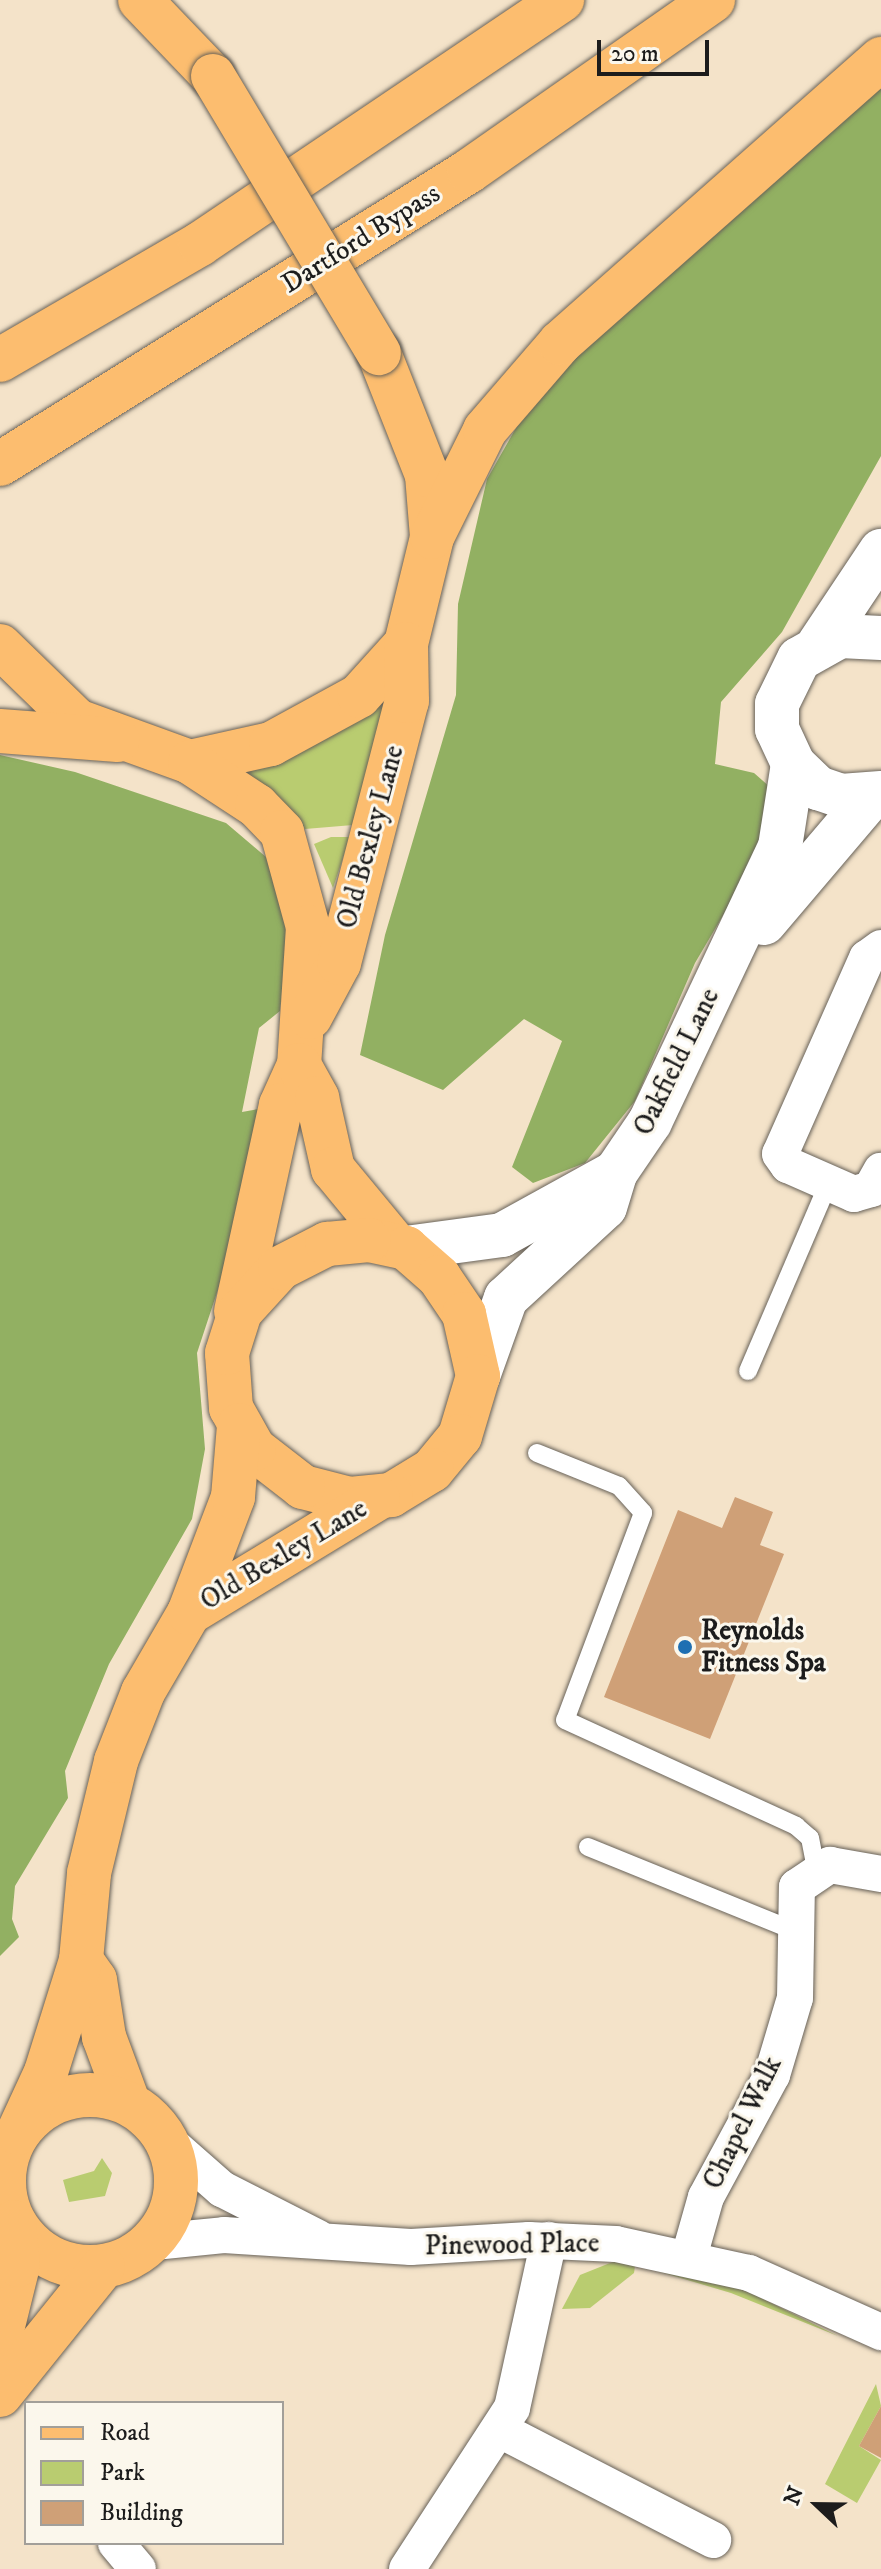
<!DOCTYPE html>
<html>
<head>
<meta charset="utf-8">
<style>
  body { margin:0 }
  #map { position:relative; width:881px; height:2569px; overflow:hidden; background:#f4e3c9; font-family:"IM FELL DW Pica",serif }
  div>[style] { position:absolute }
  .green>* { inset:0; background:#b9cc70 }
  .forest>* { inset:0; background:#92b062 }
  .building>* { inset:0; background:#cfa077 }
  .roads { filter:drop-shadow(0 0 2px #686259) drop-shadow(0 0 2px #686259) }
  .service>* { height:18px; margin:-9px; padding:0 9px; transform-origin:9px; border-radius:9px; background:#fff }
  .minor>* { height:36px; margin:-18px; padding:0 18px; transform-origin:18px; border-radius:18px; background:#fff }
  .tertiary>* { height:44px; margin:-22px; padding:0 22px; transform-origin:22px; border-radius:22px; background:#fff }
  .primary>* { height:44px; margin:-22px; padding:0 22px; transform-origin:22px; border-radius:22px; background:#fcbd6f }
  .primary>.ring { margin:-22px; padding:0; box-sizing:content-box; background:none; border:44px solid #fcbd6f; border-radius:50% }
  .trunk>* { height:44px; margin:-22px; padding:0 22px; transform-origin:22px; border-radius:22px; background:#fcbd6f }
  .bridges { filter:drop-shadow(0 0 2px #686259) drop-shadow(0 0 2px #686259) }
  .primary-bridge>* { height:44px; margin:-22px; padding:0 22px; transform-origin:22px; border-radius:22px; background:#fcbd6f }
  .dots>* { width:22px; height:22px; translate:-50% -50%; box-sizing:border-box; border:4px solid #fbf7ec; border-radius:50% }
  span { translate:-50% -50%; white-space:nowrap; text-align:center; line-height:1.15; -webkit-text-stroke:6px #fbf7ec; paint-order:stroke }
  .street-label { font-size:28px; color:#1c1c1c }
  .poi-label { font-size:28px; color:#1c1c1c; font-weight:700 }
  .left { translate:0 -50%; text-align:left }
  .legend { position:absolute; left:24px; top:2401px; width:260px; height:144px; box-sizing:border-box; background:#fbf7ec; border:2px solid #a29f99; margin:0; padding:10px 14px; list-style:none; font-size:24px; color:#1c1c1c }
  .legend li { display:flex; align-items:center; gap:16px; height:40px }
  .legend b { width:40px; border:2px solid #a29f99 }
  .north { position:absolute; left:777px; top:2465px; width:80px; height:80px; -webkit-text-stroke:6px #fbf7ec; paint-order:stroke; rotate:292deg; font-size:22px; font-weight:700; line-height:32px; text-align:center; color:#1c1c1c }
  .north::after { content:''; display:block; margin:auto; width:28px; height:36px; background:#1c1c1c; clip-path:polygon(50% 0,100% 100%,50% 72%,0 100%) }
  .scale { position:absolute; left:597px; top:40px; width:112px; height:36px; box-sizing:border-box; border:4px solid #1c1c1c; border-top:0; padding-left:10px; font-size:24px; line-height:28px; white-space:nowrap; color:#1c1c1c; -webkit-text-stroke:6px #fbf7ec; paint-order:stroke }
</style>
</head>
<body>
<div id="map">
  <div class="green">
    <i style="clip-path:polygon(386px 700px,353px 825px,305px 829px,246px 776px,245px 769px,298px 754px)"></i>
    <i style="clip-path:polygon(331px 837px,350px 837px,333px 888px,314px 844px)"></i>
    <i style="clip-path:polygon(102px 2158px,112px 2173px,105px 2196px,69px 2202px,63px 2180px,94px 2171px)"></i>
    <i style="clip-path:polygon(615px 2261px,635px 2266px,634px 2273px,590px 2308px,562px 2309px,580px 2275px)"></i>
    <i style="clip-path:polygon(647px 2268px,739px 2287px,838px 2336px,731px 2293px)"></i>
    <i style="clip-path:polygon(876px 2384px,881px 2406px,859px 2446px,881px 2460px,857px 2503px,825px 2484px)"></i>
  </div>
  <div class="forest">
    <i style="clip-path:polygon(881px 84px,881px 456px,782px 632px,721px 702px,715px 764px,754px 773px,771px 788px,765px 844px,695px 963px,635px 1101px,585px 1163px,533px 1183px,512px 1167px,562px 1041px,524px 1019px,443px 1090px,360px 1055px,385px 935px,456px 695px,458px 604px,487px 479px,528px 407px,581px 341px)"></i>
    <i style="clip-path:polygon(0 755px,75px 772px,226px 823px,273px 863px,288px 931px,280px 1011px,259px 1028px,242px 1112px,258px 1109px,234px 1241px,197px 1353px,205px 1449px,192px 1519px,109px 1664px,65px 1771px,68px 1798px,15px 1886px,12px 1919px,19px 1937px,0 1956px)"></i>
  </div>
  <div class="building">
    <i style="clip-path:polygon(735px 1497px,773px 1512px,760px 1545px,784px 1554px,710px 1739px,604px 1697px,678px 1510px,722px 1528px)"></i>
    <i style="clip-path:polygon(881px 2406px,881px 2458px,859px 2446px)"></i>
  </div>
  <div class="roads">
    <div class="service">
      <i style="left:748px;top:1371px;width:203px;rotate:-66.8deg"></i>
      <i style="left:537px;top:1453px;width:88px;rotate:21.9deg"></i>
      <i style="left:619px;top:1486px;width:36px;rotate:48deg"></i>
      <i style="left:643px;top:1513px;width:221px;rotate:110.6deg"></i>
      <i style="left:565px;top:1720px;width:254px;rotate:24.6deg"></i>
      <i style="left:796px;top:1826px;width:18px;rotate:41deg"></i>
      <i style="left:810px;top:1838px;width:33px;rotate:79deg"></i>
      <i style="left:588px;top:1847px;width:220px;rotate:22.1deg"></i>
    </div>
    <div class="minor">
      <i style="left:881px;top:948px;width:17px;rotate:144deg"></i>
      <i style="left:867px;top:958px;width:214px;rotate:113.9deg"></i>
      <i style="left:780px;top:1154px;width:14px;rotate:54deg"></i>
      <i style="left:788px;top:1165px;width:72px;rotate:23.7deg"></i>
      <i style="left:854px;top:1194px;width:18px;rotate:-16deg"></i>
      <i style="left:871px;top:1189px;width:21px;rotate:-61deg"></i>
      <i style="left:165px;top:2139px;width:76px;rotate:41.3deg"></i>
      <i style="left:222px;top:2189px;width:108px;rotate:27deg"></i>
      <i style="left:154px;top:2242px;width:70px;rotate:-5.7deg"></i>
      <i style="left:224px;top:2235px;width:187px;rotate:3.7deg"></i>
      <i style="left:411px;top:2247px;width:118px;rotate:-3.4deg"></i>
      <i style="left:529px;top:2240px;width:87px;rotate:2.6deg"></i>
      <i style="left:616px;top:2244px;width:136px;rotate:12.3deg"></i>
      <i style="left:749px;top:2273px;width:145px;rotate:24.1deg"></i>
      <i style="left:689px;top:2257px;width:62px;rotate:-74.2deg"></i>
      <i style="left:706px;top:2197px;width:139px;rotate:-61.6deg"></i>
      <i style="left:772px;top:2075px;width:80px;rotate:-73.4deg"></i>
      <i style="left:795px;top:1998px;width:111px;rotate:-89deg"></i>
      <i style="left:797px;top:1887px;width:40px;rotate:-34deg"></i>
      <i style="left:830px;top:1865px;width:52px;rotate:10deg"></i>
      <i style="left:500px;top:2430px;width:240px;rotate:27.3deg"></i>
      <i style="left:116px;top:2543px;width:34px;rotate:50deg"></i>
      <i style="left:407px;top:2569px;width:192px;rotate:-56.9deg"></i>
      <i style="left:512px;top:2408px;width:172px;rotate:-77.6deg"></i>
    </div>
    <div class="tertiary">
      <i style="left:881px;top:638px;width:41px;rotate:-177.2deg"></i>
      <i style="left:840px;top:636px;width:47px;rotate:150.7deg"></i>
      <i style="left:799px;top:659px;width:50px;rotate:116.1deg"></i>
      <i style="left:777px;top:704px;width:25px;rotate:90deg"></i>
      <i style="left:777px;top:729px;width:38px;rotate:65deg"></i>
      <i style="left:793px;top:764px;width:35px;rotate:44deg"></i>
      <i style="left:818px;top:788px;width:24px;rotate:19deg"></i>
      <i style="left:841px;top:796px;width:40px;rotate:-4.3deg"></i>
      <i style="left:819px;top:644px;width:112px;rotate:-56.3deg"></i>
      <i style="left:764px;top:923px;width:165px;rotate:-49.7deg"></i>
      <i style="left:406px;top:1248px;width:97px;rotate:-7.7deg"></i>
      <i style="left:502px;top:1235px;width:130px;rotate:-28.9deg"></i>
      <i style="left:478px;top:1376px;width:83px;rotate:-70.3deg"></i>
      <i style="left:506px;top:1298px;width:134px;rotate:-42.6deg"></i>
      <i style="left:605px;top:1207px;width:37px;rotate:-73deg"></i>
      <i style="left:616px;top:1172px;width:60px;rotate:-55.8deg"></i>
      <i style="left:650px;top:1122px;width:304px;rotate:-64.7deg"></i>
      <i style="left:780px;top:847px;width:84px;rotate:-81.1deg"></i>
    </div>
    <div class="primary">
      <i style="left:140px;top:0;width:105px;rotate:46.2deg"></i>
      <i style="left:0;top:646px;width:107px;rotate:44.2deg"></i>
      <i style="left:77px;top:721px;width:120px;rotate:19.9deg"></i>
      <i style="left:190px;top:762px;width:83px;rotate:-12.5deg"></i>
      <i style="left:271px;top:744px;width:100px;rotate:-28.6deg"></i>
      <i style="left:359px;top:696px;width:70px;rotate:-47.9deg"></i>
      <i style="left:406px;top:644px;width:110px;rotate:-76.3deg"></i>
      <i style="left:432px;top:537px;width:62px;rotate:-94.6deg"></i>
      <i style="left:427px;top:475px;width:131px;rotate:-111.5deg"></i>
      <i style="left:190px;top:762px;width:80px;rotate:33.3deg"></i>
      <i style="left:257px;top:806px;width:36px;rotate:46deg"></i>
      <i style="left:282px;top:832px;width:98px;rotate:74.7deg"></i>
      <i style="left:308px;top:927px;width:138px;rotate:93.7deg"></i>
      <i style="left:299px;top:1065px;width:44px;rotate:114.2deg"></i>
      <i style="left:281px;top:1105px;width:211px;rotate:102.3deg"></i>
      <i style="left:310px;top:1017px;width:61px;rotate:-61.8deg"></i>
      <i style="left:339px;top:963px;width:271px;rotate:-75.5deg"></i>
      <i style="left:407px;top:701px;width:57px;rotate:-91deg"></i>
      <i style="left:299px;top:1065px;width:38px;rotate:61deg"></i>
      <i style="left:317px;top:1098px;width:73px;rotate:77.3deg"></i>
      <i style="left:333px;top:1169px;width:97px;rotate:50.4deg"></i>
      <i style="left:369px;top:1240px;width:38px;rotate:12deg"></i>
      <i style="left:406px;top:1248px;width:44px;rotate:41.3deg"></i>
      <i style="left:439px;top:1277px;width:45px;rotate:56deg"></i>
      <i style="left:464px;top:1314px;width:64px;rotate:77.3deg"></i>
      <i style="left:478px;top:1376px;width:63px;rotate:106.7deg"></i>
      <i style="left:460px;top:1436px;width:44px;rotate:129.5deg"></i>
      <i style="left:432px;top:1470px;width:48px;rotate:148.6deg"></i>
      <i style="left:391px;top:1495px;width:41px;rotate:174.4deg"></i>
      <i style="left:350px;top:1499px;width:49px;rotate:-165.7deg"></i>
      <i style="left:303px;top:1487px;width:62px;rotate:-142.2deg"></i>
      <i style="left:254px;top:1449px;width:47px;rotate:-119.3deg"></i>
      <i style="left:231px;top:1408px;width:55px;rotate:-94.2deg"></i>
      <i style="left:227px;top:1353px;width:43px;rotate:-72.4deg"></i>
      <i style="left:240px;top:1312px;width:59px;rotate:-47.7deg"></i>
      <i style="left:280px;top:1268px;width:53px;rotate:-27.1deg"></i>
      <i style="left:327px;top:1244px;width:42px;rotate:-5.4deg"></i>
      <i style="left:189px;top:1613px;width:221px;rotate:-31.3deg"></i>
      <i style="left:81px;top:1960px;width:24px;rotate:55deg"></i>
      <i style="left:95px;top:1980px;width:58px;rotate:81deg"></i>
      <i style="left:104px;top:2037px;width:69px;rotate:69.7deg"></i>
      <i class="ring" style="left:4px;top:2095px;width:128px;height:128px"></i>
      <i style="left:18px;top:2133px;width:67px;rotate:-65.3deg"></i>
      <i style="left:46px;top:2072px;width:117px;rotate:-72.6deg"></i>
      <i style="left:81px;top:1960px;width:87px;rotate:-84.7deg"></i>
      <i style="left:89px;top:1873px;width:115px;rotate:-76.4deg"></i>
      <i style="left:116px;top:1761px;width:74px;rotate:-68.6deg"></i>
      <i style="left:143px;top:1692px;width:91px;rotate:-59.8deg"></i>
      <i style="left:189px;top:1613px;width:124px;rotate:-69.2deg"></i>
      <i style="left:233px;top:1497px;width:72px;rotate:-85.2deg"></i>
      <i style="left:0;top:2338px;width:75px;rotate:-76.1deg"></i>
      <i style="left:18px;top:2265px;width:43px;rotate:-95.3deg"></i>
      <i style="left:0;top:2395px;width:164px;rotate:-51.2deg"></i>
    </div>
    <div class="trunk">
      <i style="left:0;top:360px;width:231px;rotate:-30.1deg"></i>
      <i style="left:200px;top:244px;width:437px;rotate:-34deg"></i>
      <i style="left:0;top:464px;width:553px;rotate:-31.99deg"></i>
      <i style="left:469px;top:171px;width:298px;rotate:-35deg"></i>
      <i style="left:432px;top:537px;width:119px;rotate:-63.6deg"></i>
      <i style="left:485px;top:430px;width:115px;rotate:-49.2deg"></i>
      <i style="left:560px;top:343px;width:429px;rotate:-41.5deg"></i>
      <i style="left:0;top:731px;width:118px;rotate:4.4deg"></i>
    </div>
  </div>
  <div class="bridges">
    <div class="primary-bridge">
      <i style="left:213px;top:76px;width:323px;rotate:59.1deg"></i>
    </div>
  </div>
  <div class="dots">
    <i style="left:685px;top:1647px;background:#1f6fb2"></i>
  </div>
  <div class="street-label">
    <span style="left:361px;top:239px;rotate:-32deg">Dartford Bypass</span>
    <span style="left:371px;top:837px;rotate:-75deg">Old Bexley Lane</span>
    <span style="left:677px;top:1062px;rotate:-64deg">Oakfield Lane</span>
    <span style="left:284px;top:1555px;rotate:-31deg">Old Bexley Lane</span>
    <span style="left:743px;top:2123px;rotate:-64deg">Chapel Walk</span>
    <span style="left:512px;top:2245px;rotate:-1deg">Pinewood Place</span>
  </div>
  <div class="poi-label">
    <span class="left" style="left:701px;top:1647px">Reynolds<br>Fitness Spa</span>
  </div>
  <ul class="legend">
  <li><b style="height:10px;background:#fcbd6f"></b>Road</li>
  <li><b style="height:22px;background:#b9cc70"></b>Park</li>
  <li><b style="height:22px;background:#cfa077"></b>Building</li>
  </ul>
  <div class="north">N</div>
  <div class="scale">20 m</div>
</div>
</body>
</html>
